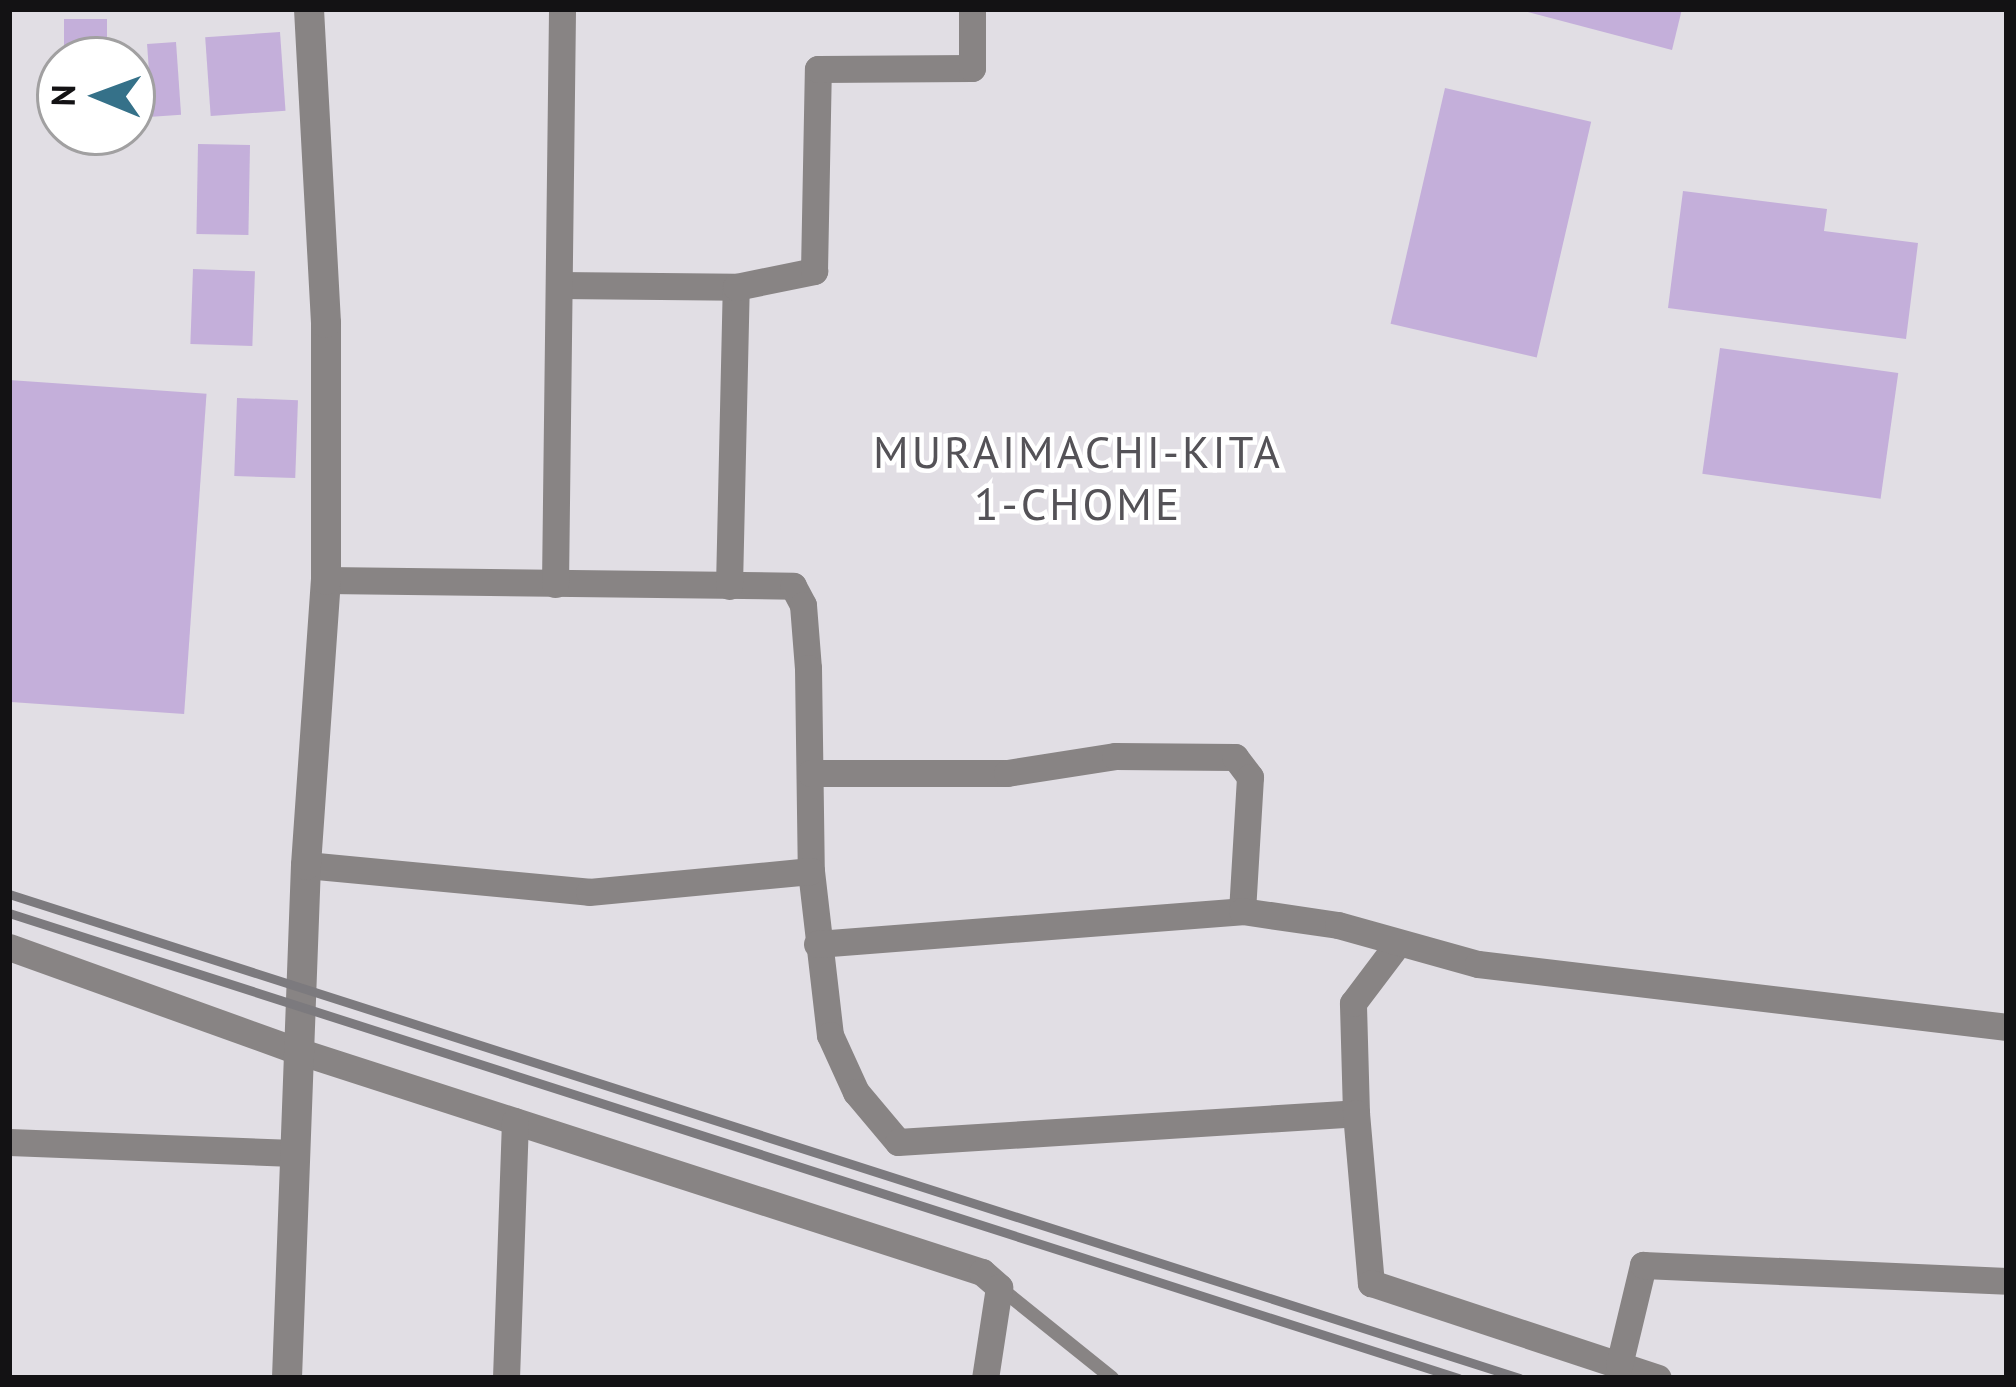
<!DOCTYPE html>
<html>
<head>
<meta charset="utf-8">
<style>
  body { margin:0 }
  #map { position:relative; width:2016px; height:1387px; overflow:hidden; background:#e1dee4; font-family:"PT Sans",sans-serif }
  div>[style] { position:absolute }
  .building>* { inset:0; background:#c4afda; transform-origin:0 0 }
  .service>* { height:14px; margin:-7px; padding:0 7px; transform-origin:7px; border-radius:7px; background:#888484 }
  .minor>* { height:27px; margin:-13.5px; padding:0 13.5px; transform-origin:13.5px; border-radius:13.5px; background:#888484 }
  .tertiary>* { height:30px; margin:-15px; padding:0 15px; transform-origin:15px; border-radius:15px; background:#888484 }
  .rail>* { height:9px; margin:-4.5px; padding:0 4.5px; transform-origin:4.5px; border-radius:4.5px; background:#7c7a7e }
  span { translate:-50% -50%; white-space:nowrap; text-align:center; line-height:1.15; -webkit-text-stroke:9px #fff; paint-order:stroke }
  .neighbourhood-label { font-size:45px; color:#545257; letter-spacing:3px }
  .frame { position:absolute; inset:0; border:12px solid #131214; pointer-events:none }
  .north { position:absolute; left:36px; top:36px; width:120px; height:120px; box-sizing:border-box; background:#fff; border:3px solid #a1a0a1; border-radius:50%; rotate:271deg; font-size:33px; font-weight:700; line-height:48px; text-align:center; color:#131214 }
  .north::after { content:''; display:block; margin:auto; width:42px; height:54px; background:#357189; clip-path:polygon(50% 0,100% 100%,50% 72%,0 100%) }
</style>
</head>
<body>
<div id="map">
  <div class="building">
    <i style="clip-path:polygon(1516px 9px,1682px 9px,1672px 50px)"></i>
    <i style="left:64px;top:19px;width:43px;height:41px"></i>
    <i style="left:280px;top:32px;width:79px;height:75px;rotate:86deg"></i>
    <i style="left:176px;top:42px;width:73px;height:29px;rotate:86deg"></i>
    <i style="left:1445px;top:88px;width:150px;height:242px;rotate:13deg"></i>
    <i style="left:198px;top:144px;width:52px;height:90px;rotate:1deg"></i>
    <i style="clip-path:polygon(1683px 191px,1827px 209px,1824px 231px,1918px 243px,1906px 339px,1668px 308px)"></i>
    <i style="left:193px;top:269px;width:62px;height:75px;rotate:2deg"></i>
    <i style="left:1720px;top:348px;width:180px;height:127px;rotate:8deg"></i>
    <i style="left:9px;top:380px;width:198px;height:321px;rotate:4deg"></i>
    <i style="left:237px;top:398px;width:61px;height:78px;rotate:2deg"></i>
  </div>
  <div class="service">
    <i style="left:999px;top:1287px;width:145px;rotate:38.8deg"></i>
  </div>
  <div class="minor">
    <i style="left:559px;top:285px;width:177px;rotate:0.6deg"></i>
    <i style="left:326px;top:580px;width:467px;rotate:0.7deg"></i>
    <i style="left:793px;top:586px;width:21px;rotate:62deg"></i>
    <i style="left:803px;top:605px;width:63px;rotate:85.5deg"></i>
    <i style="left:808px;top:668px;width:203px;rotate:89.2deg"></i>
    <i style="left:811px;top:871px;width:165px;rotate:83.4deg"></i>
    <i style="left:830px;top:1035px;width:63px;rotate:65.5deg"></i>
    <i style="left:856px;top:1092px;width:65px;rotate:50deg"></i>
    <i style="left:898px;top:1142px;width:459px;rotate:-3.6deg"></i>
    <i style="left:1356px;top:1113px;width:110px;rotate:-91.6deg"></i>
    <i style="left:1353px;top:1003px;width:71px;rotate:-53deg"></i>
    <i style="left:555px;top:584px;width:575px;rotate:-89.3deg"></i>
    <i style="left:729px;top:586px;width:299px;rotate:-88.7deg"></i>
    <i style="left:736px;top:287px;width:80px;rotate:-11.6deg"></i>
    <i style="left:814px;top:271px;width:202px;rotate:-88.9deg"></i>
    <i style="left:818px;top:69px;width:154px;rotate:-0.4deg"></i>
    <i style="left:972px;top:68px;width:59px;rotate:-90deg"></i>
    <i style="left:810px;top:773px;width:197px"></i>
    <i style="left:1007px;top:773px;width:109px;rotate:-8.9deg"></i>
    <i style="left:1115px;top:756px;width:120px;rotate:0.5deg"></i>
    <i style="left:1235px;top:757px;width:25px;rotate:53deg"></i>
    <i style="left:1250px;top:777px;width:134px;rotate:93.4deg"></i>
    <i style="left:306px;top:865px;width:284px;rotate:5.4deg"></i>
    <i style="left:589px;top:892px;width:223px;rotate:-5.4deg"></i>
    <i style="left:817px;top:944px;width:426px;rotate:-4.4deg"></i>
    <i style="left:1242px;top:911px;width:97px;rotate:8.3deg"></i>
    <i style="left:1338px;top:925px;width:145px;rotate:15.6deg"></i>
    <i style="left:1478px;top:964px;width:533px;rotate:6.79deg"></i>
    <i style="left:9px;top:947px;width:307px;rotate:19.8deg"></i>
    <i style="left:298px;top:1051px;width:719px;rotate:17.91deg"></i>
    <i style="left:982px;top:1272px;width:23px;rotate:41deg"></i>
    <i style="left:999px;top:1287px;width:92px;rotate:98.7deg"></i>
    <i style="left:1356px;top:1113px;width:171px;rotate:85deg"></i>
    <i style="left:1371px;top:1283px;width:302px;rotate:18.3deg"></i>
    <i style="left:9px;top:1142px;width:285px;rotate:2.2deg"></i>
    <i style="left:1619px;top:1365px;width:103px;rotate:-76.5deg"></i>
    <i style="left:1643px;top:1265px;width:364px;rotate:2.5deg"></i>
    <i style="left:506px;top:1378px;width:257px;rotate:-88deg"></i>
  </div>
  <div class="tertiary">
    <i style="left:287px;top:1378px;width:513px;rotate:-87.88deg"></i>
    <i style="left:306px;top:865px;width:286px;rotate:-86deg"></i>
    <i style="left:326px;top:580px;width:257px;rotate:-90deg"></i>
    <i style="left:326px;top:323px;width:314px;rotate:-93.1deg"></i>
  </div>
  <div class="rail">
    <i style="left:9px;top:894px;width:1586px;rotate:17.77deg"></i>
    <i style="left:9px;top:913px;width:1522px;rotate:17.79deg"></i>
  </div>
  <div class="neighbourhood-label">
    <span style="left:1078px;top:478px">MURAIMACHI-KITA<br>1-CHOME</span>
  </div>
  <div class="frame"></div>
  <div class="north">N</div>
</div>
</body>
</html>
